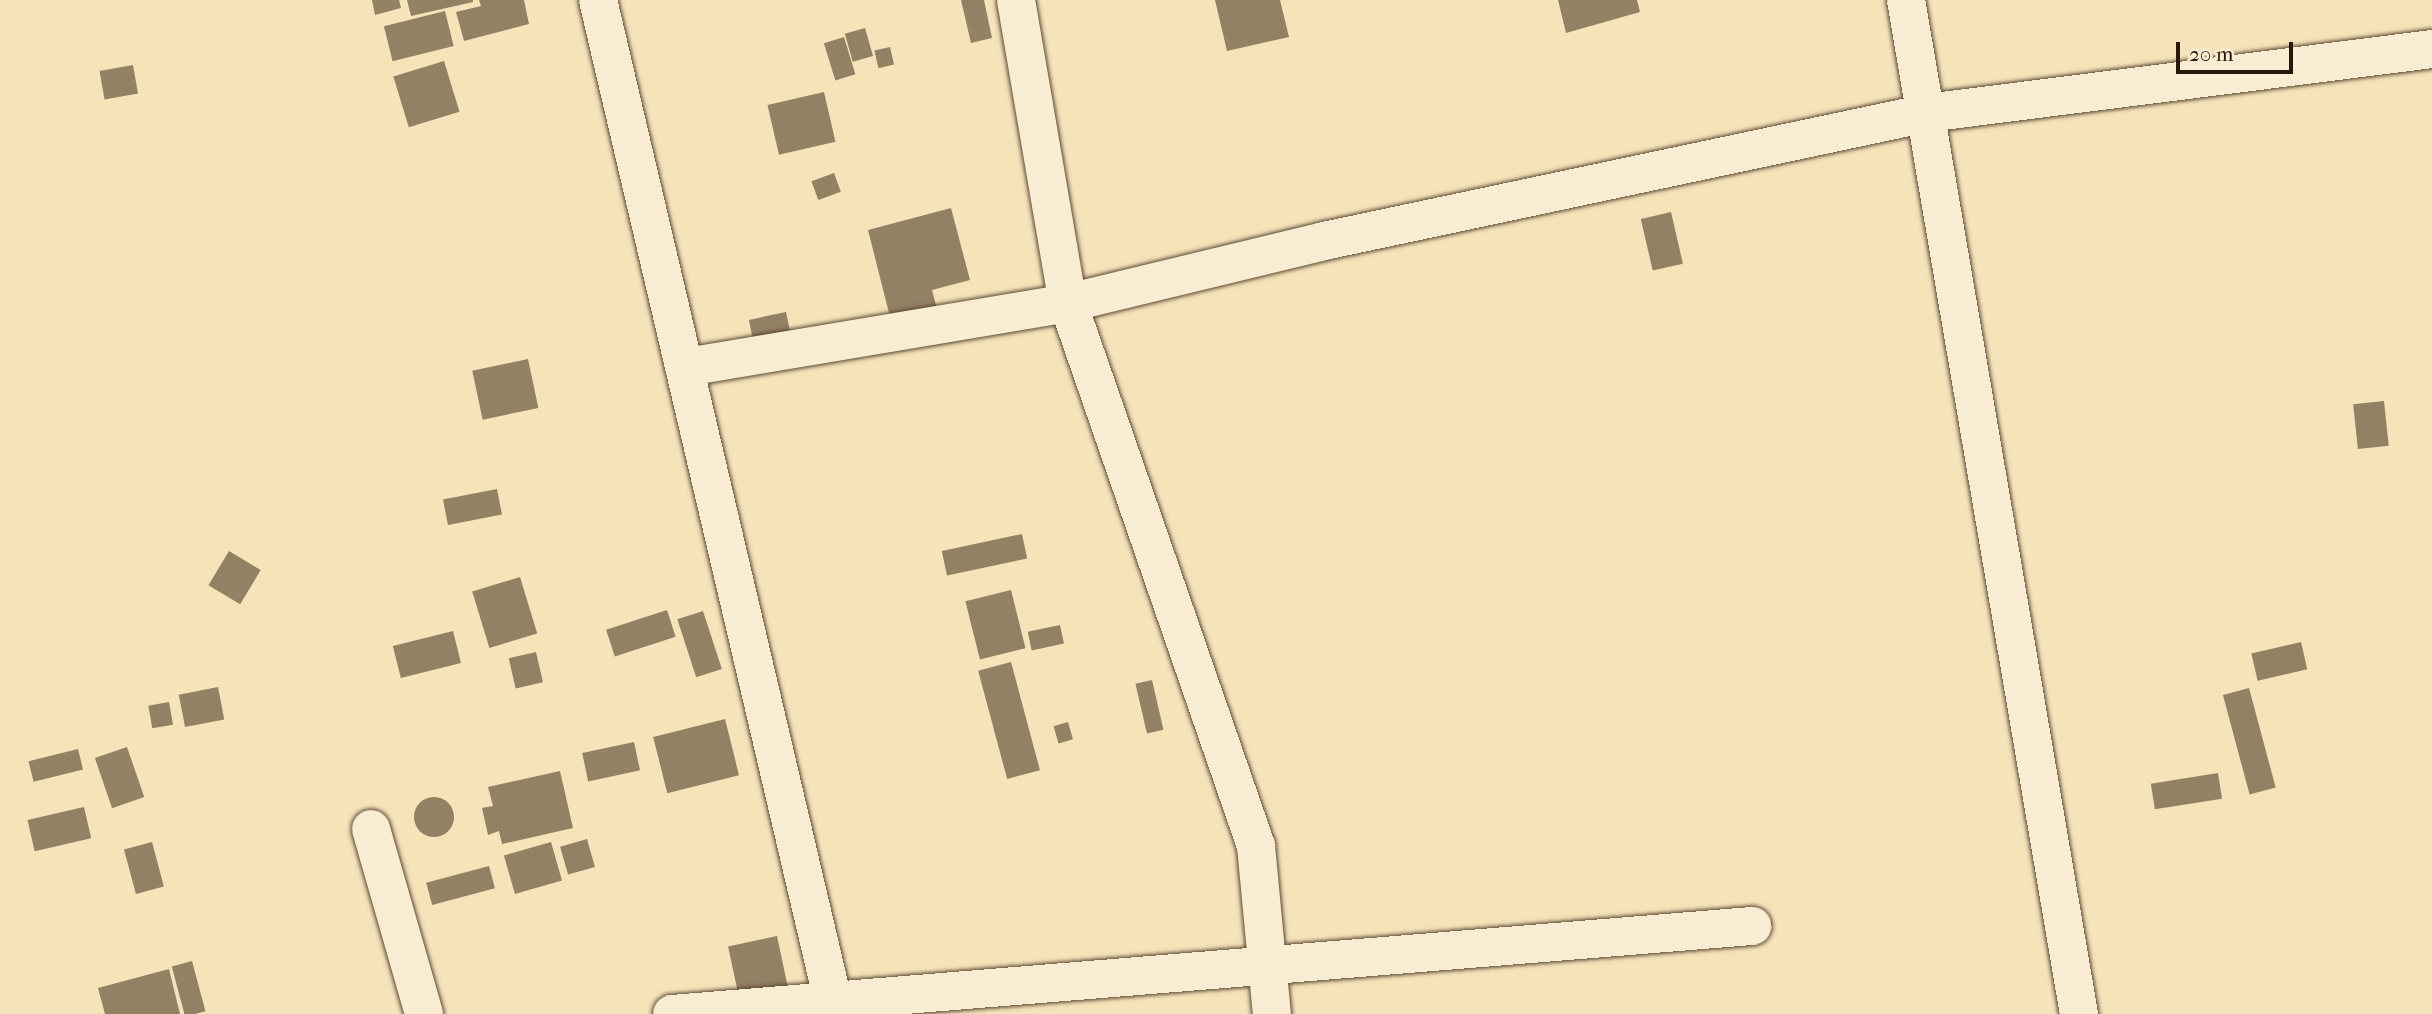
<!DOCTYPE html>
<html>
<head>
<meta charset="utf-8">
<style>
  body { margin:0 }
  #map { position:relative; width:2432px; height:1014px; overflow:hidden; background:#f5e3ba; font-family:"IM FELL French Canon",serif }
  div>[style] { position:absolute }
  .building>* { inset:0; background:#938164; transform-origin:0 0 }
  .round { border-radius:50% }
  .roads { filter:drop-shadow(0 0 2px #5b4a34) drop-shadow(0 0 2px #5b4a34) }
  .minor>* { height:38px; margin:-19px; padding:0 19px; transform-origin:19px; border-radius:19px; background:#f8edd2 }
  span { translate:-50% -50%; white-space:nowrap; text-align:center; line-height:1.15; -webkit-text-stroke:6px #f8edd2; paint-order:stroke }
  .scale { position:absolute; left:2176px; top:42px; width:117px; height:32px; box-sizing:border-box; border:4px solid #281707; border-top:0; padding-left:9px; font-size:21px; line-height:24px; white-space:nowrap; color:#281707; -webkit-text-stroke:5px #f8edd2; paint-order:stroke }
</style>
</head>
<body>
<div id="map">
  <div class="building">
    <i style="clip-path:polygon(372px 0,399px 0,401px 8px,375px 15px)"></i>
    <i style="clip-path:polygon(407px 0,473px 0,473px 2px,411px 16px)"></i>
    <i style="clip-path:polygon(479px 0,524px 0,529px 24px,464px 41px,456px 12px,481px 6px)"></i>
    <i style="clip-path:polygon(961px 0,984px 0,992px 38px,971px 43px)"></i>
    <i style="clip-path:polygon(1215px 0,1280px 0,1289px 37px,1227px 51px)"></i>
    <i style="clip-path:polygon(1558px 0,1637px 0,1640px 12px,1566px 33px)"></i>
    <i style="left:445px;top:11px;width:36px;height:63px;rotate:76deg"></i>
    <i style="left:865px;top:28px;width:29px;height:21px;rotate:74deg"></i>
    <i style="left:844px;top:37px;width:39px;height:21px;rotate:73deg"></i>
    <i style="left:890px;top:47px;width:18px;height:16px;rotate:77deg"></i>
    <i style="left:444px;top:61px;width:53px;height:53px;rotate:73deg"></i>
    <i style="left:133px;top:65px;width:29px;height:34px;rotate:80deg"></i>
    <i style="left:824px;top:92px;width:51px;height:58px;rotate:77deg"></i>
    <i style="left:834px;top:173px;width:20px;height:24px;rotate:70deg"></i>
    <i style="clip-path:polygon(951px 208px,970px 280px,932px 290px,937px 309px,891px 321px,868px 230px)"></i>
    <i style="left:1671px;top:212px;width:53px;height:31px;rotate:77deg"></i>
    <i style="left:786px;top:312px;width:19px;height:38px;rotate:78deg"></i>
    <i style="left:528px;top:359px;width:50px;height:57px;rotate:78deg"></i>
    <i style="left:2384px;top:401px;width:45px;height:31px;rotate:84deg"></i>
    <i style="left:497px;top:489px;width:26px;height:55px;rotate:79deg"></i>
    <i style="left:1022px;top:534px;width:25px;height:82px;rotate:78deg"></i>
    <i style="left:229px;top:551px;width:37px;height:40px;rotate:31deg"></i>
    <i style="left:520px;top:577px;width:59px;height:50px;rotate:73deg"></i>
    <i style="left:1011px;top:590px;width:60px;height:47px;rotate:76deg"></i>
    <i style="left:667px;top:610px;width:28px;height:64px;rotate:72deg"></i>
    <i style="left:703px;top:611px;width:61px;height:27px;rotate:72deg"></i>
    <i style="left:1060px;top:625px;width:19px;height:33px;rotate:78deg"></i>
    <i style="left:453px;top:631px;width:33px;height:62px;rotate:76deg"></i>
    <i style="left:2301px;top:642px;width:28px;height:51px;rotate:77deg"></i>
    <i style="left:536px;top:652px;width:31px;height:28px;rotate:77deg"></i>
    <i style="left:1011px;top:662px;width:112px;height:34px;rotate:75deg"></i>
    <i style="left:1152px;top:680px;width:51px;height:17px;rotate:77deg"></i>
    <i style="left:218px;top:687px;width:33px;height:40px;rotate:79deg"></i>
    <i style="left:2249px;top:688px;width:103px;height:27px;rotate:75deg"></i>
    <i style="left:169px;top:702px;width:23px;height:21px;rotate:80deg"></i>
    <i style="left:725px;top:719px;width:58px;height:74px;rotate:76deg"></i>
    <i style="left:1068px;top:722px;width:18px;height:15px;rotate:74deg"></i>
    <i style="left:634px;top:742px;width:29px;height:53px;rotate:78deg"></i>
    <i style="left:127px;top:747px;width:53px;height:34px;rotate:71deg"></i>
    <i style="left:78px;top:749px;width:21px;height:51px;rotate:76deg"></i>
    <i style="clip-path:polygon(560px 771px,573px 828px,502px 844px,499px 831px,488px 835px,482px 808px,493px 806px,488px 787px)"></i>
    <i style="left:2218px;top:773px;width:26px;height:68px;rotate:81deg"></i>
    <i class="round" style="left:414px;top:797px;width:40px;height:40px"></i>
    <i style="left:84px;top:807px;width:32px;height:58px;rotate:77deg"></i>
    <i style="left:587px;top:839px;width:29px;height:28px;rotate:74deg"></i>
    <i style="left:152px;top:842px;width:46px;height:29px;rotate:75deg"></i>
    <i style="left:551px;top:842px;width:40px;height:49px;rotate:74deg"></i>
    <i style="left:489px;top:866px;width:23px;height:65px;rotate:75deg"></i>
    <i style="left:777px;top:936px;width:55px;height:50px;rotate:78deg"></i>
    <i style="left:192px;top:961px;width:52px;height:21px;rotate:75deg"></i>
    <i style="clip-path:polygon(169px 969px,180px 1014px,105px 1014px,98px 988px)"></i>
  </div>
  <div class="roads">
    <div class="minor">
      <i style="left:598px;top:0;width:1042px;rotate:76.79deg"></i>
      <i style="left:1016px;top:0;width:307px;rotate:80.3deg"></i>
      <i style="left:1068px;top:303px;width:575px;rotate:70.9deg"></i>
      <i style="left:1256px;top:846px;width:169px;rotate:84.6deg"></i>
      <i style="left:1906px;top:0;width:1029px;rotate:80.32deg"></i>
      <i style="left:686px;top:367px;width:387px;rotate:-9.5deg"></i>
      <i style="left:1068px;top:303px;width:263px;rotate:-13.6deg"></i>
      <i style="left:1324px;top:241px;width:616px;rotate:-11.98deg"></i>
      <i style="left:1927px;top:113px;width:509px;rotate:-7.22deg"></i>
      <i style="left:371px;top:829px;width:192px;rotate:74deg"></i>
      <i style="left:672px;top:1014px;width:1084px;rotate:-4.66deg"></i>
    </div>
  </div>
  <div class="scale">20 m</div>
</div>
</body>
</html>
